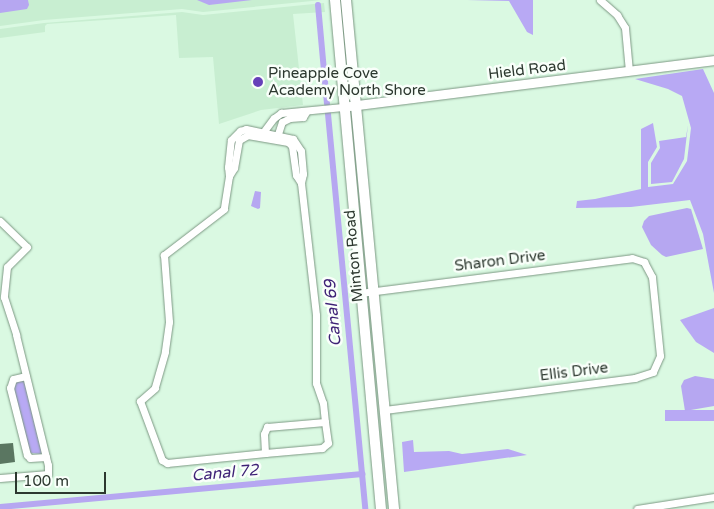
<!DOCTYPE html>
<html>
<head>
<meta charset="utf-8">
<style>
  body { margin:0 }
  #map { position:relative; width:714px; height:509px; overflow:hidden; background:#daf9e2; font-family:"Varela Round",sans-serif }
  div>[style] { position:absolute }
  .built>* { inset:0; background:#c8eed1 }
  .forest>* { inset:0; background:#b8a9f4; transform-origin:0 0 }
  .water>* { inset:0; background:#b6a7f1 }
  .canal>* { height:6px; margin:-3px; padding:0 3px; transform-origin:3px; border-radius:3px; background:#b6a7f1 }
  .building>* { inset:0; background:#5a7661 }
  .roads { filter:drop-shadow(0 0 1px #7c9883) drop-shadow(0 0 1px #7c9883) }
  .minor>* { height:7px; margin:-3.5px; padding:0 3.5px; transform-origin:3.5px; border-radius:3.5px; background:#fff }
  .tertiary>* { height:9px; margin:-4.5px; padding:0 4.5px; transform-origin:4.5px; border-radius:4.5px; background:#fff }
  .secondary>* { height:10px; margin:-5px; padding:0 5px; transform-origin:5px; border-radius:5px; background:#fff }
  .dots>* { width:14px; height:14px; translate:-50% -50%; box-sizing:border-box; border:2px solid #f9fffa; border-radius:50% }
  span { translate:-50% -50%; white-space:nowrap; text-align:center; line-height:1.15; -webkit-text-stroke:5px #f9fffa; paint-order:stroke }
  .street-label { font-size:15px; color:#2c382f }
  .poi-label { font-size:15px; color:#2c382f }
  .left { translate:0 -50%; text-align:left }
  .water-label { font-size:16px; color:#3e2276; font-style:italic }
  .scale { position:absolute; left:15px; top:472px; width:91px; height:22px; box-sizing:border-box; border:2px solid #2c382f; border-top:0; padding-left:6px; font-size:15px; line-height:18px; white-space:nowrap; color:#2c382f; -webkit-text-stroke:4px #f9fffa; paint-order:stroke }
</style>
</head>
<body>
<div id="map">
  <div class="built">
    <i style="clip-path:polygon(0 0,322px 0,203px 12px,182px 9px,44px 20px,0 26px)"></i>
    <i style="clip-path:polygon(324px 3px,325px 12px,293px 14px,303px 105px,261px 110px,219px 124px,213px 57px,179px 58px,176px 15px,47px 24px,45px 26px,45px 32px,0 38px,0 29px,44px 23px,182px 12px,203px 15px)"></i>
  </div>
  <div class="forest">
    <i style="clip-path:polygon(467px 0,533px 0,533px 35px,527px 32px,509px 1px)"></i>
    <i style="clip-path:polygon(703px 69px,714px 93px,714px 293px,703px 234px,690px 200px,631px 207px,576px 208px,577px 201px,595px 199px,641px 189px,641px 129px,653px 123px,657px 147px,648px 162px,648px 187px,673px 184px,687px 161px,691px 128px,682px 96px,668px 89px,635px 79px)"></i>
    <i style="clip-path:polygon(688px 125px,684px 159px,672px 182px,651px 184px,651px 163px,660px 148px,659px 141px,686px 137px)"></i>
    <i style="clip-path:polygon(714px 308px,714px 353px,696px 342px,680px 320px)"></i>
    <i style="clip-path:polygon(24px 380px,42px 454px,30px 453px,13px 388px,15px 382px)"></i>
    <i style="left:714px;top:410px;width:11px;height:49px;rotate:90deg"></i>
    <i style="clip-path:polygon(413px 440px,414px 452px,449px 451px,462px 454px,508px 449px,527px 455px,404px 472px,402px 442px)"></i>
  </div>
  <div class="water">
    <i style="clip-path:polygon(0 0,28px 0,29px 5px,27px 9px,0 13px)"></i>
    <i style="clip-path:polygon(197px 0,252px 0,209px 5px)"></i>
    <i style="clip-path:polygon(255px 191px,261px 192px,260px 208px,258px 209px,251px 206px)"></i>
    <i style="clip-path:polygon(687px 208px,691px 209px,703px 249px,666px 257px,662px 255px,651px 245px,642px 227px,644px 221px,649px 216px)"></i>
    <i style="clip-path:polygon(695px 376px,714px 379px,714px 406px,685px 411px,681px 386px,684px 380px)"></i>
  </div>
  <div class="canal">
    <i style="left:318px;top:5px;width:99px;rotate:84.8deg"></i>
    <i style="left:328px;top:114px;width:397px;rotate:84.6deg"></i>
    <i style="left:0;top:507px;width:364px;rotate:-5.2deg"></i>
  </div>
  <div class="building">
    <i style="clip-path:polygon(13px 443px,15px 462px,0 464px,0 444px)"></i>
  </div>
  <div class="roads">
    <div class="minor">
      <i style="left:600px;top:0;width:23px;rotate:41deg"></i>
      <i style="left:617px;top:15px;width:15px;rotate:58deg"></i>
      <i style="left:625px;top:28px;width:43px;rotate:84.7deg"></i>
      <i style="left:246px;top:129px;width:48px;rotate:12deg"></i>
      <i style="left:293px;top:139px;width:14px;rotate:56deg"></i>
      <i style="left:301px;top:151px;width:23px;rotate:85deg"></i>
      <i style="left:303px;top:174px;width:9px;rotate:103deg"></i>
      <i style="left:301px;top:183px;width:9px;rotate:-122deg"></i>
      <i style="left:296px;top:175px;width:29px;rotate:-98deg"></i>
      <i style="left:292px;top:146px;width:6px;rotate:-135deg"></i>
      <i style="left:288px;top:142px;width:41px;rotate:-170.1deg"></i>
      <i style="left:248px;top:135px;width:10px;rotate:151deg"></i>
      <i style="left:239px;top:140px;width:28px;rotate:100deg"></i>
      <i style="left:234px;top:168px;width:9px;rotate:122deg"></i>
      <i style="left:229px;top:176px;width:9px;rotate:-96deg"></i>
      <i style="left:228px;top:167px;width:27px;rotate:-84deg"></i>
      <i style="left:231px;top:140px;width:13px;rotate:-45deg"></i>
      <i style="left:240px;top:131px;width:6px;rotate:-18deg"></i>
      <i style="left:261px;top:135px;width:21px;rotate:-53deg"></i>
      <i style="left:274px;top:118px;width:9px;rotate:-36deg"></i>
      <i style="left:281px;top:113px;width:62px;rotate:-5.5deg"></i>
      <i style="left:277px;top:137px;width:16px;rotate:-72deg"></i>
      <i style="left:282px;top:122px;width:9px;rotate:-27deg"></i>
      <i style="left:290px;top:118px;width:13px;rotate:-4deg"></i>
      <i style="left:303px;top:117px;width:6px;rotate:-59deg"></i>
      <i style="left:229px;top:176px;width:33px;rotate:99deg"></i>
      <i style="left:224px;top:209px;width:76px;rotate:142.5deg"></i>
      <i style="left:164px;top:255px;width:67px;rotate:85.7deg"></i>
      <i style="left:169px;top:322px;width:30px;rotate:98deg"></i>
      <i style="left:165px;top:352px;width:37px;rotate:106deg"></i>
      <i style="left:155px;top:388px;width:20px;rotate:139deg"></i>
      <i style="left:140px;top:401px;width:63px;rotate:69.6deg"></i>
      <i style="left:162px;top:460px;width:6px;rotate:31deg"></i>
      <i style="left:167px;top:463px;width:99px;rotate:-5.8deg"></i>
      <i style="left:265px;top:453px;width:19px;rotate:-93deg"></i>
      <i style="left:264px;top:434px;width:8px;rotate:-67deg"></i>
      <i style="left:267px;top:427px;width:58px;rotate:-4.9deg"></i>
      <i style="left:325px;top:422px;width:21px;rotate:82deg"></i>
      <i style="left:328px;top:443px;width:8px;rotate:140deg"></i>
      <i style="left:322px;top:448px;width:57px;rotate:175deg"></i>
      <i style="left:301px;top:183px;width:133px;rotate:83.5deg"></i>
      <i style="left:316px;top:315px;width:68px;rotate:90deg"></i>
      <i style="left:316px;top:383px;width:21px;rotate:71deg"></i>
      <i style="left:323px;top:403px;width:19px;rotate:84deg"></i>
      <i style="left:0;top:221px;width:37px;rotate:44deg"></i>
      <i style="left:27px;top:247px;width:28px;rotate:135deg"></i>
      <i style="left:7px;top:267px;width:30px;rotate:96deg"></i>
      <i style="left:4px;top:297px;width:40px;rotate:72deg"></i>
      <i style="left:16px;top:335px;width:134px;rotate:76.2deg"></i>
      <i style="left:48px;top:465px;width:9px;rotate:90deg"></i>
      <i style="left:48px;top:474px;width:48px;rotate:175.2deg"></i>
      <i style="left:360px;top:293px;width:274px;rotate:-7.3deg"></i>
      <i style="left:632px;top:258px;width:13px;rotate:18deg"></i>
      <i style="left:644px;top:262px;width:17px;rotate:62deg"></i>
      <i style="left:652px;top:277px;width:79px;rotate:84.2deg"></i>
      <i style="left:660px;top:356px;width:17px;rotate:114deg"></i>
      <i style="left:653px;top:372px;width:19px;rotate:162deg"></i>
      <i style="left:635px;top:378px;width:253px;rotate:172.7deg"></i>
      <i style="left:26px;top:376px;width:13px;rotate:167deg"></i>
      <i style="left:13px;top:379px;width:9px;rotate:108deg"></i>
      <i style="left:10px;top:388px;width:69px;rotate:75.8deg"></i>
      <i style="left:27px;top:455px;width:4px;rotate:45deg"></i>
      <i style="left:30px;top:458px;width:16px;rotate:-4deg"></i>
      <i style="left:637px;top:509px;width:78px;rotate:-8.9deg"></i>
    </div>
    <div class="tertiary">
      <i style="left:350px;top:106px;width:367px;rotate:-7.2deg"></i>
    </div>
    <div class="secondary">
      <i style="left:335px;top:0;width:511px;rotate:84.84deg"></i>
      <i style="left:346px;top:0;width:511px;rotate:84.61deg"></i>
    </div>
  </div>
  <div class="dots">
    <i style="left:258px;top:82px;background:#6640b9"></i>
  </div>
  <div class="street-label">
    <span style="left:527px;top:70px;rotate:-7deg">Hield Road</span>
    <span style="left:354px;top:256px;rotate:-95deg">Minton Road</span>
    <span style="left:500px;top:261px;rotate:-7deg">Sharon Drive</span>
    <span style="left:574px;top:372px;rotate:-7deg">Ellis Drive</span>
  </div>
  <div class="poi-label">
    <span class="left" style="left:268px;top:82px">Pineapple Cove<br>Academy North Shore</span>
  </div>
  <div class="water-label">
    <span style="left:333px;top:313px;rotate:-95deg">Canal 69</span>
    <span style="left:225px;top:473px;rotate:-5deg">Canal 72</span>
  </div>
  <div class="scale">100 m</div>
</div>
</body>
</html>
